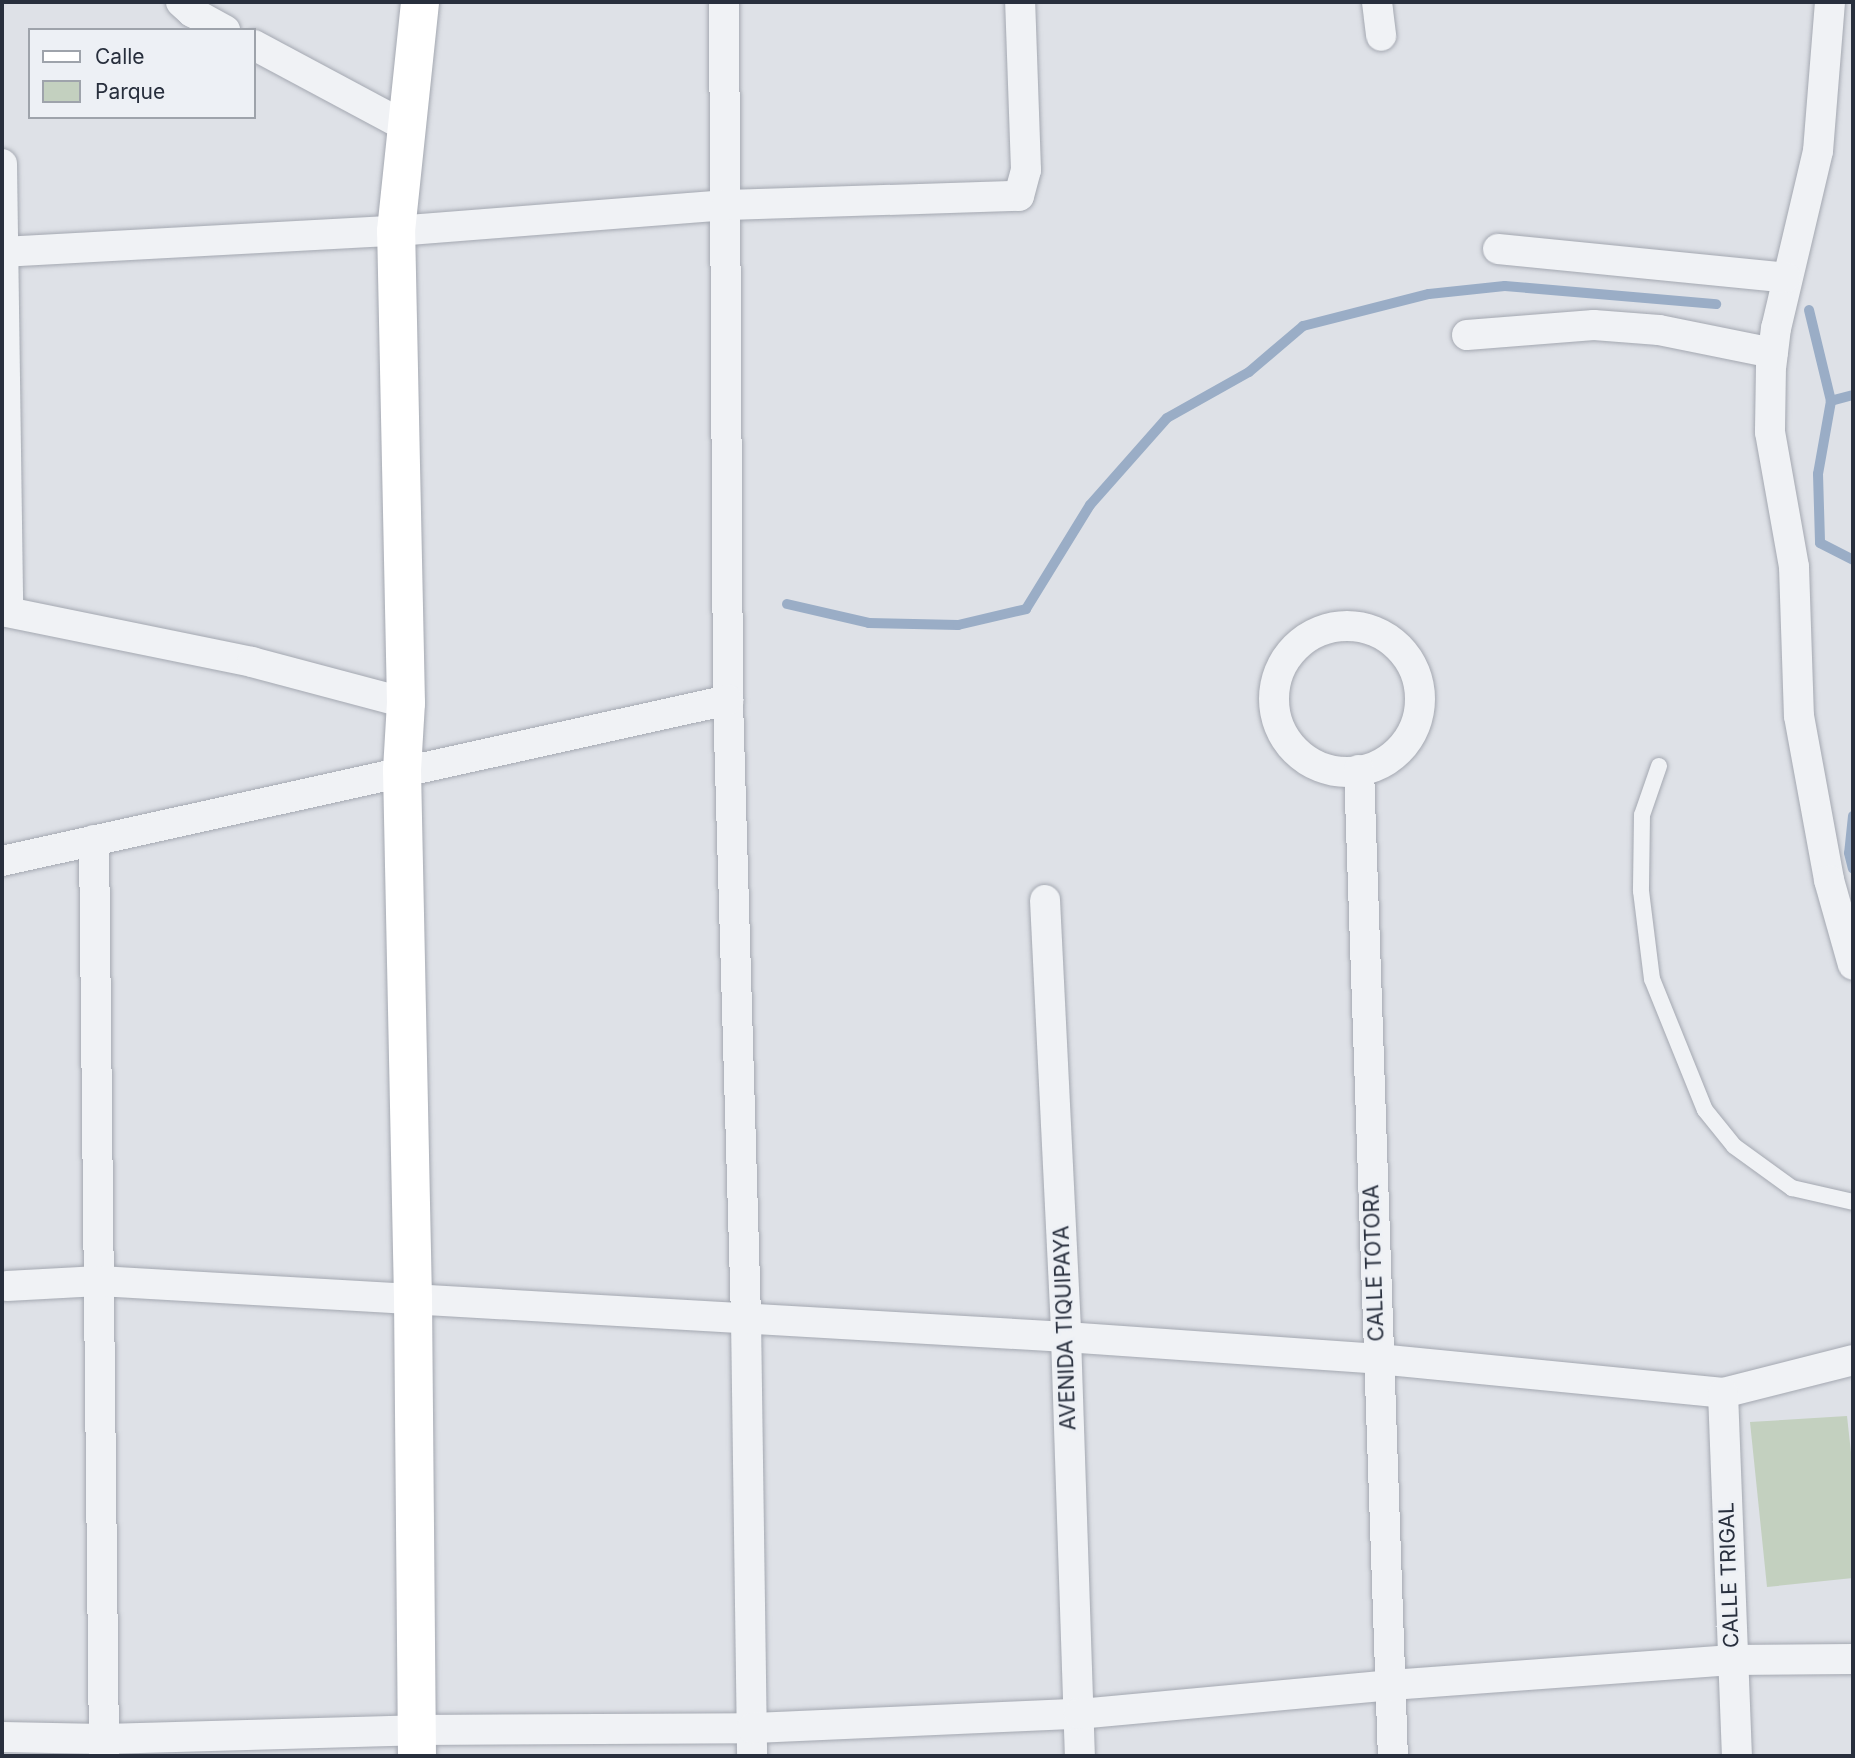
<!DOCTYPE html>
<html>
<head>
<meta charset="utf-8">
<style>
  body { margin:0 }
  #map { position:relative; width:1855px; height:1758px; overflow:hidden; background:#dee1e7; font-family:Inter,sans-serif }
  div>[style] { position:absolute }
  .green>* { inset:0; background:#c3d0bf }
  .stream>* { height:10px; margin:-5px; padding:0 5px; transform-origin:5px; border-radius:5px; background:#9aadc6 }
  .roads { filter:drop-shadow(0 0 2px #a4a8b1) drop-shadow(0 0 2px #a4a8b1) }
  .lane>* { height:16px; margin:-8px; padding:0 8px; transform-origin:8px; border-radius:8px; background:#f0f2f5 }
  .street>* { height:30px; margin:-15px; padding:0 15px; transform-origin:15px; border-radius:15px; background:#f0f2f5 }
  .street>.ring { margin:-15px; padding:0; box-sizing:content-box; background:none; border:30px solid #f0f2f5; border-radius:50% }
  .secondary>* { height:38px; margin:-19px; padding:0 19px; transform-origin:19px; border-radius:19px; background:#fff }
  span { translate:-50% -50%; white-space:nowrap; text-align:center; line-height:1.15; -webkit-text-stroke:5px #edf0f5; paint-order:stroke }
  .street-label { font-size:21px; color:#282f3d }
  .frame { position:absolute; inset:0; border:4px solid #282f3d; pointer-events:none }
  .legend { position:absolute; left:28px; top:28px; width:228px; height:91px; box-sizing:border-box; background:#edf0f5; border:2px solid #9ea3ab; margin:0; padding:9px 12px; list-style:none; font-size:21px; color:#282f3d }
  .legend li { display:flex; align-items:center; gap:14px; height:35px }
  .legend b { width:35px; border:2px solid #9ea3ab }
</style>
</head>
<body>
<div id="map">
  <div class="green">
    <i style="clip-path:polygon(1847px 1416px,1853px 1471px,1853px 1578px,1767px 1587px,1750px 1422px)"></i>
  </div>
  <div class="stream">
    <i style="left:1809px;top:310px;width:94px;rotate:76.4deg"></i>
    <i style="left:1853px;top:395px;width:23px;rotate:165deg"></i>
    <i style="left:1831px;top:401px;width:74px;rotate:100.1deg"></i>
    <i style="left:1818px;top:474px;width:69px;rotate:88.3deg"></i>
    <i style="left:1820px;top:543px;width:37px;rotate:27deg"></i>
    <i style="left:787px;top:604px;width:84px;rotate:13deg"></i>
    <i style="left:869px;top:623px;width:89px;rotate:1.3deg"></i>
    <i style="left:958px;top:625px;width:70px;rotate:-13.2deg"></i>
    <i style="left:1026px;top:609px;width:122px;rotate:-58.4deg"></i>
    <i style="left:1090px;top:505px;width:116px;rotate:-48.5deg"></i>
    <i style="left:1167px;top:418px;width:94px;rotate:-29.3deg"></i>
    <i style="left:1249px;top:372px;width:71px;rotate:-40.4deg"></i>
    <i style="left:1303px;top:326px;width:130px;rotate:-14.3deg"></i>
    <i style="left:1429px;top:294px;width:76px;rotate:-6deg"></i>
    <i style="left:1505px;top:286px;width:212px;rotate:4.9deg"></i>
    <i style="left:1853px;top:816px;width:37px;rotate:96deg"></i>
    <i style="left:1849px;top:853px;width:16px;rotate:76deg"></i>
  </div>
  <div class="roads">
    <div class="lane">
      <i style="left:1659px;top:766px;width:52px;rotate:109.1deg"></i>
      <i style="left:1642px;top:815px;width:76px;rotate:90.8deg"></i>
      <i style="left:1641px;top:891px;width:89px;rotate:82.9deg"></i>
      <i style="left:1652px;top:979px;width:141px;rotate:68deg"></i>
      <i style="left:1705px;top:1110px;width:46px;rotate:51.1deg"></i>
      <i style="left:1734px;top:1146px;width:72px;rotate:35.9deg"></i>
      <i style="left:1792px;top:1188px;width:63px;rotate:12.9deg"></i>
    </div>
    <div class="street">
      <i style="left:181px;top:2px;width:15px;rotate:42deg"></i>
      <i style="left:192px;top:12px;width:38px;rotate:29deg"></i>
      <i style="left:724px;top:2px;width:698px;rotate:89.67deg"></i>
      <i style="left:728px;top:700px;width:618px;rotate:88.33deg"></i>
      <i style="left:746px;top:1318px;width:438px;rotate:89.2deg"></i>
      <i style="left:1377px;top:2px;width:34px;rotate:83deg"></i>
      <i style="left:1830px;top:2px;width:149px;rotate:94.6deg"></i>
      <i style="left:1818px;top:151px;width:182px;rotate:103.3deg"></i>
      <i style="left:1776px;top:328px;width:38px;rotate:97deg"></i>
      <i style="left:1771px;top:366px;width:66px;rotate:90.9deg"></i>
      <i style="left:1770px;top:432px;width:137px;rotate:79.9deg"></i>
      <i style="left:1794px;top:567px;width:149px;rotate:88.1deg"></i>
      <i style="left:1799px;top:716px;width:167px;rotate:79.6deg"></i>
      <i style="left:1829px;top:880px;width:88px;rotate:74.2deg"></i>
      <i style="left:254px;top:45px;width:174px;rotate:28.2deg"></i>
      <i style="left:2px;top:164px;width:448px;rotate:89.2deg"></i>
      <i style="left:1498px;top:249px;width:289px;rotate:5.7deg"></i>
      <i style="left:2px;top:252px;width:395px;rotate:-3.1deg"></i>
      <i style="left:396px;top:231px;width:332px;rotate:-4.5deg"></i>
      <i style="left:727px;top:205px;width:292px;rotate:-1.8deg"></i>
      <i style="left:1019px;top:196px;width:27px;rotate:-75deg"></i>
      <i style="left:1026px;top:170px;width:168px;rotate:-92deg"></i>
      <i style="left:1467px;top:335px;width:127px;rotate:-4.5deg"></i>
      <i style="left:1594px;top:325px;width:65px;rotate:4.4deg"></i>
      <i style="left:1659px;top:330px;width:116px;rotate:11.4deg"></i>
      <i style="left:2px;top:611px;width:255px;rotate:11.5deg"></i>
      <i style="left:252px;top:662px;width:159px;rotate:14.9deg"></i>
      <i class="ring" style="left:1274px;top:626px;width:116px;height:116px"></i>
      <i style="left:1359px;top:770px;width:987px;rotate:88.03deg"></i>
      <i style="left:94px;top:840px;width:916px;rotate:89.37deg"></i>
      <i style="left:2px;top:861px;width:744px;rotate:-12.5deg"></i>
      <i style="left:1045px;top:900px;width:438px;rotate:87.2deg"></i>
      <i style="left:1066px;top:1337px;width:419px;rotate:88.1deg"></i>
      <i style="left:7px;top:1286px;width:92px;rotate:-3.1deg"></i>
      <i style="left:99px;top:1281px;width:969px;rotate:3.31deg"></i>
      <i style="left:1066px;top:1337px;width:313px;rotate:4deg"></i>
      <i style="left:1378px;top:1359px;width:347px;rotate:5.6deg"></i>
      <i style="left:1723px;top:1393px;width:134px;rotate:-14.2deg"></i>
      <i style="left:1723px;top:1393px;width:363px;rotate:87.8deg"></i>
      <i style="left:2px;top:1737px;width:102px;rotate:1.1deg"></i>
      <i style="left:104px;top:1739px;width:313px;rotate:-1.6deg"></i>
      <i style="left:417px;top:1730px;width:335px;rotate:-0.3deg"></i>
      <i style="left:752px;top:1728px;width:327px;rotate:-2.5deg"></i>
      <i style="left:1079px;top:1714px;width:313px;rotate:-5.3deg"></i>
      <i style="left:1391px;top:1685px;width:342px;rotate:-4.2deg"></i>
      <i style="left:1732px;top:1660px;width:121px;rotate:-0.5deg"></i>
    </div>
    <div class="secondary">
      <i style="left:417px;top:1756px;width:457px;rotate:-90.5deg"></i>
      <i style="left:413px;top:1299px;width:529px;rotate:-91.19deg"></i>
      <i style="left:402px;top:770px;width:67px;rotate:-86.6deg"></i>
      <i style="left:406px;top:703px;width:472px;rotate:-91.2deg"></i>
      <i style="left:396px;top:231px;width:230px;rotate:-84deg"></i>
    </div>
  </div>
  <div class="street-label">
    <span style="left:1374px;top:1263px;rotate:-92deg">CALLE TOTORA</span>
    <span style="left:1065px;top:1328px;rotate:-92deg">AVENIDA TIQUIPAYA</span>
    <span style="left:1729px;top:1575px;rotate:-92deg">CALLE TRIGAL</span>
  </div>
  <div class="frame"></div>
  <ul class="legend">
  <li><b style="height:9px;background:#fff"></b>Calle</li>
  <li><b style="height:19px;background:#c3d0bf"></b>Parque</li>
  </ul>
</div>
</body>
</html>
